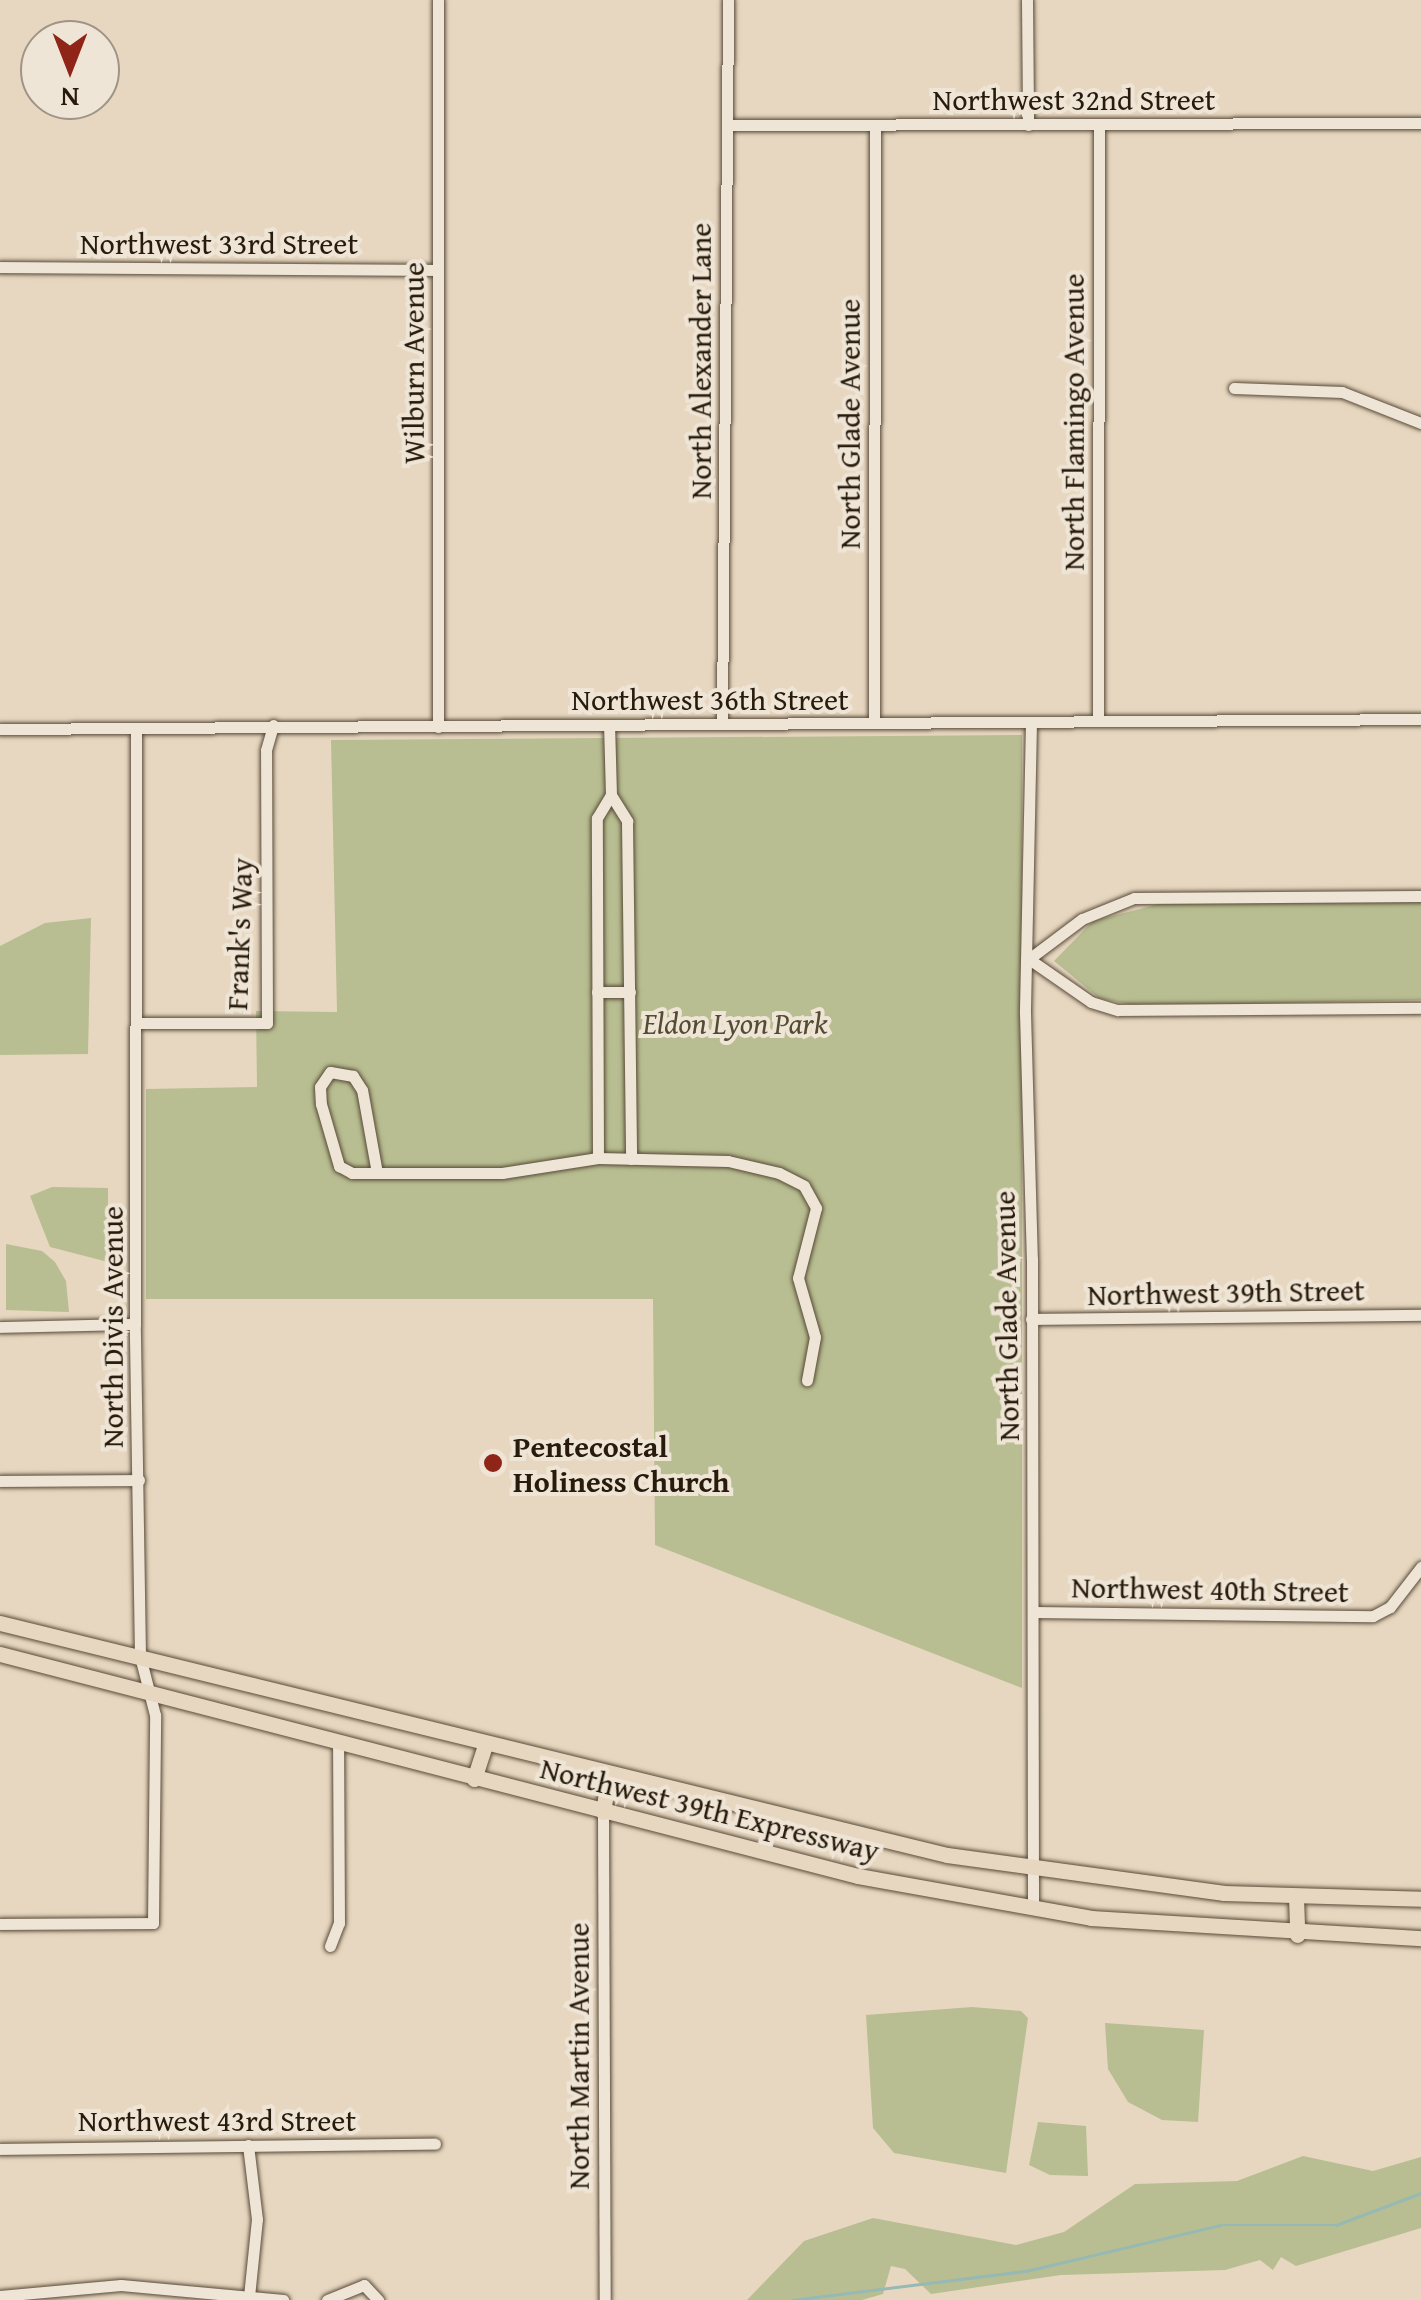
<!DOCTYPE html>
<html>
<head>
<meta charset="utf-8">
<style>
  body { margin:0 }
  #map { position:relative; width:1421px; height:2300px; overflow:hidden; background:#e7d7c0; font-family:"Gentium Book Plus",serif }
  div>[style] { position:absolute }
  .green>* { inset:0; background:#b8be91 }
  .stream>* { height:2.5px; margin:-1.25px; padding:0 1.25px; transform-origin:1.25px; border-radius:1.25px; background:#97b9b4 }
  .roads { filter:drop-shadow(0 0 2px #584a38) drop-shadow(0 0 2px #584a38) }
  .minor>* { height:11px; margin:-5.5px; padding:0 5.5px; transform-origin:5.5px; border-radius:5.5px; background:#efe5d6 }
  .highway>* { height:15px; margin:-7.5px; padding:0 7.5px; transform-origin:7.5px; border-radius:7.5px; background:#e7d7c0 }
  .dots>* { width:28px; height:28px; translate:-50% -50%; box-sizing:border-box; border:5px solid #efe5d6; border-radius:50% }
  span { translate:-50% -50%; white-space:nowrap; text-align:center; line-height:1.15; -webkit-text-stroke:8px #efe5d6; paint-order:stroke }
  .street-label { font-size:30px; color:#281b0b }
  .park-label { font-size:30px; color:#534c33; font-style:italic }
  .poi-label { font-size:30px; color:#281b0b; font-weight:700 }
  .left { translate:0 -50%; text-align:left }
  .north { position:absolute; left:20px; top:20px; width:100px; height:100px; box-sizing:border-box; background:#efe5d6; border:2px solid #9f9485; border-radius:50%; rotate:180deg; font-size:28px; font-weight:700; line-height:40px; text-align:center; color:#281b0b }
  .north::after { content:''; display:block; margin:auto; width:35px; height:45px; background:#8f2418; clip-path:polygon(50% 0,100% 100%,50% 72%,0 100%) }
</style>
</head>
<body>
<div id="map">
  <div class="green">
    <i style="clip-path:polygon(1022px 735px,1022px 1688px,655px 1545px,653px 1299px,146px 1299px,146px 1089px,257px 1087px,256px 1011px,337px 1012px,331px 740px)"></i>
    <i style="clip-path:polygon(1421px 902px,1421px 1000px,1136px 1006px,1099px 998px,1054px 961px,1093px 921px,1159px 904px)"></i>
    <i style="clip-path:polygon(91px 918px,88px 1054px,0 1055px,0 946px,45px 923px)"></i>
    <i style="clip-path:polygon(52px 1187px,108px 1188px,108px 1262px,50px 1247px,30px 1196px)"></i>
    <i style="clip-path:polygon(6px 1244px,42px 1251px,55px 1262px,66px 1281px,69px 1312px,6px 1310px)"></i>
    <i style="clip-path:polygon(972px 2007px,1021px 2011px,1028px 2018px,1006px 2173px,894px 2153px,873px 2128px,866px 2015px)"></i>
    <i style="clip-path:polygon(1105px 2023px,1204px 2030px,1198px 2122px,1162px 2120px,1128px 2102px,1108px 2069px)"></i>
    <i style="clip-path:polygon(1038px 2122px,1086px 2126px,1088px 2176px,1050px 2175px,1029px 2165px)"></i>
    <i style="clip-path:polygon(1303px 2156px,1373px 2171px,1421px 2157px,1421px 2228px,1296px 2266px,1281px 2257px,1273px 2270px,1260px 2260px,1225px 2270px,1061px 2275px,931px 2294px,905px 2269px,891px 2266px,883px 2294px,862px 2300px,747px 2300px,804px 2241px,873px 2218px,1016px 2245px,1064px 2232px,1135px 2184px,1237px 2181px)"></i>
  </div>
  <div class="stream">
    <i style="left:792px;top:2300px;width:236px;rotate:-7.1deg"></i>
    <i style="left:1026px;top:2271px;width:200px;rotate:-13.3deg"></i>
    <i style="left:1221px;top:2225px;width:115px"></i>
    <i style="left:1336px;top:2225px;width:91px;rotate:-20.6deg"></i>
  </div>
  <div class="roads">
    <div class="minor">
      <i style="left:438px;top:0;width:727px;rotate:90deg"></i>
      <i style="left:1027px;top:0;width:125px;rotate:89.5deg"></i>
      <i style="left:727px;top:125px;width:694px;rotate:-0.17deg"></i>
      <i style="left:0;top:267px;width:438px;rotate:0.4deg"></i>
      <i style="left:1234px;top:388px;width:108px;rotate:2.1deg"></i>
      <i style="left:1342px;top:392px;width:85px;rotate:21.4deg"></i>
      <i style="left:1098px;top:720px;width:595px;rotate:-89.9deg"></i>
      <i style="left:1031px;top:722px;width:291px;rotate:91.2deg"></i>
      <i style="left:1025px;top:1013px;width:246px;rotate:88.4deg"></i>
      <i style="left:1032px;top:1259px;width:650px;rotate:89.91deg"></i>
      <i style="left:722px;top:723px;width:723px;rotate:-89.52deg"></i>
      <i style="left:874px;top:723px;width:598px;rotate:-89.9deg"></i>
      <i style="left:0;top:729px;width:1421px;rotate:-0.4deg"></i>
      <i style="left:611px;top:795px;width:31px;rotate:58deg"></i>
      <i style="left:627px;top:821px;width:338px;rotate:89.3deg"></i>
      <i style="left:1421px;top:896px;width:287px;rotate:179.6deg"></i>
      <i style="left:1134px;top:898px;width:56px;rotate:158deg"></i>
      <i style="left:1082px;top:919px;width:66px;rotate:143deg"></i>
      <i style="left:1029px;top:959px;width:75px;rotate:34.7deg"></i>
      <i style="left:1091px;top:1002px;width:28px;rotate:17deg"></i>
      <i style="left:1118px;top:1010px;width:303px;rotate:-0.4deg"></i>
      <i style="left:597px;top:992px;width:33px"></i>
      <i style="left:138px;top:1023px;width:129px"></i>
      <i style="left:267px;top:1023px;width:273px;rotate:-90.2deg"></i>
      <i style="left:266px;top:750px;width:26px;rotate:-74deg"></i>
      <i style="left:598px;top:1158px;width:340px;rotate:-90.2deg"></i>
      <i style="left:597px;top:818px;width:27px;rotate:-59deg"></i>
      <i style="left:611px;top:795px;width:70px;rotate:-91.6deg"></i>
      <i style="left:377px;top:1173px;width:84px;rotate:-100.2deg"></i>
      <i style="left:362px;top:1090px;width:17px;rotate:-123deg"></i>
      <i style="left:353px;top:1076px;width:23px;rotate:-170deg"></i>
      <i style="left:330px;top:1072px;width:18px;rotate:124deg"></i>
      <i style="left:320px;top:1087px;width:17px;rotate:87deg"></i>
      <i style="left:321px;top:1104px;width:65px;rotate:73.8deg"></i>
      <i style="left:339px;top:1166px;width:15px;rotate:28deg"></i>
      <i style="left:352px;top:1173px;width:150px"></i>
      <i style="left:502px;top:1173px;width:97px;rotate:-8.9deg"></i>
      <i style="left:598px;top:1158px;width:130px;rotate:1.3deg"></i>
      <i style="left:728px;top:1161px;width:52px;rotate:13.2deg"></i>
      <i style="left:779px;top:1173px;width:28px;rotate:27deg"></i>
      <i style="left:804px;top:1186px;width:25px;rotate:61deg"></i>
      <i style="left:816px;top:1208px;width:72px;rotate:104.4deg"></i>
      <i style="left:798px;top:1278px;width:61px;rotate:73.9deg"></i>
      <i style="left:815px;top:1337px;width:44px;rotate:100.5deg"></i>
      <i style="left:1031px;top:1319px;width:390px;rotate:-0.6deg"></i>
      <i style="left:0;top:1327px;width:135px;rotate:-1.3deg"></i>
      <i style="left:0;top:1481px;width:139px;rotate:-0.4deg"></i>
      <i style="left:1034px;top:1612px;width:339px;rotate:0.7deg"></i>
      <i style="left:1373px;top:1616px;width:19px;rotate:-28deg"></i>
      <i style="left:1390px;top:1607px;width:51px;rotate:-52.2deg"></i>
      <i style="left:603px;top:1812px;width:488px;rotate:89.8deg"></i>
      <i style="left:0;top:1924px;width:153px;rotate:-0.4deg"></i>
      <i style="left:153px;top:1923px;width:208px;rotate:-89.4deg"></i>
      <i style="left:155px;top:1715px;width:61px;rotate:-104.3deg"></i>
      <i style="left:140px;top:1656px;width:332px;rotate:-90.9deg"></i>
      <i style="left:135px;top:1324px;width:595px;rotate:-89.9deg"></i>
      <i style="left:330px;top:1946px;width:25px;rotate:-69deg"></i>
      <i style="left:339px;top:1923px;width:179px;rotate:-90.3deg"></i>
      <i style="left:248px;top:2145px;width:75px;rotate:83.1deg"></i>
      <i style="left:257px;top:2219px;width:77px;rotate:95.9deg"></i>
      <i style="left:0;top:2149px;width:435px;rotate:-0.7deg"></i>
      <i style="left:0;top:2296px;width:121px;rotate:-5.2deg"></i>
      <i style="left:121px;top:2285px;width:163px;rotate:5.3deg"></i>
      <i style="left:327px;top:2300px;width:40px;rotate:-22deg"></i>
      <i style="left:364px;top:2285px;width:21px;rotate:47deg"></i>
    </div>
    <div class="highway">
      <i style="left:0;top:1623px;width:975px;rotate:13.77deg"></i>
      <i style="left:947px;top:1855px;width:280px;rotate:7.8deg"></i>
      <i style="left:1224px;top:1893px;width:197px;rotate:1.7deg"></i>
      <i style="left:0;top:1654px;width:886px;rotate:14.51deg"></i>
      <i style="left:858px;top:1876px;width:237px;rotate:10.2deg"></i>
      <i style="left:1091px;top:1918px;width:331px;rotate:3.5deg"></i>
      <i style="left:474px;top:1779px;width:38px;rotate:-72deg"></i>
      <i style="left:603px;top:1812px;width:38px;rotate:-81deg"></i>
      <i style="left:1296px;top:1897px;width:38px;rotate:88deg"></i>
    </div>
  </div>
  <div class="dots">
    <i style="left:493px;top:1463px;background:#8f2418"></i>
  </div>
  <div class="street-label">
    <span style="left:1074px;top:99px">Northwest 32nd Street</span>
    <span style="left:219px;top:243px">Northwest 33rd Street</span>
    <span style="left:700px;top:361px;rotate:-90deg">North Alexander Lane</span>
    <span style="left:413px;top:363px;rotate:-90deg">Wilburn Avenue</span>
    <span style="left:1073px;top:422px;rotate:-90deg">North Flamingo Avenue</span>
    <span style="left:849px;top:424px;rotate:-90deg">North Glade Avenue</span>
    <span style="left:710px;top:699px">Northwest 36th Street</span>
    <span style="left:239px;top:934px;rotate:-88deg">Frank's Way</span>
    <span style="left:1226px;top:1292px;rotate:-1deg">Northwest 39th Street</span>
    <span style="left:1006px;top:1316px;rotate:-91deg">North Glade Avenue</span>
    <span style="left:112px;top:1327px;rotate:-90deg">North Divis Avenue</span>
    <span style="left:1210px;top:1589px;rotate:1deg">Northwest 40th Street</span>
    <span style="left:710px;top:1809px;rotate:14deg">Northwest 39th Expressway</span>
    <span style="left:578px;top:2056px;rotate:-90deg">North Martin Avenue</span>
    <span style="left:217px;top:2120px">Northwest 43rd Street</span>
  </div>
  <div class="park-label">
    <span style="left:735px;top:1023px">Eldon Lyon Park</span>
  </div>
  <div class="poi-label">
    <span class="left" style="left:513px;top:1463px">Pentecostal<br>Holiness Church</span>
  </div>
  <div class="north">N</div>
</div>
</body>
</html>
